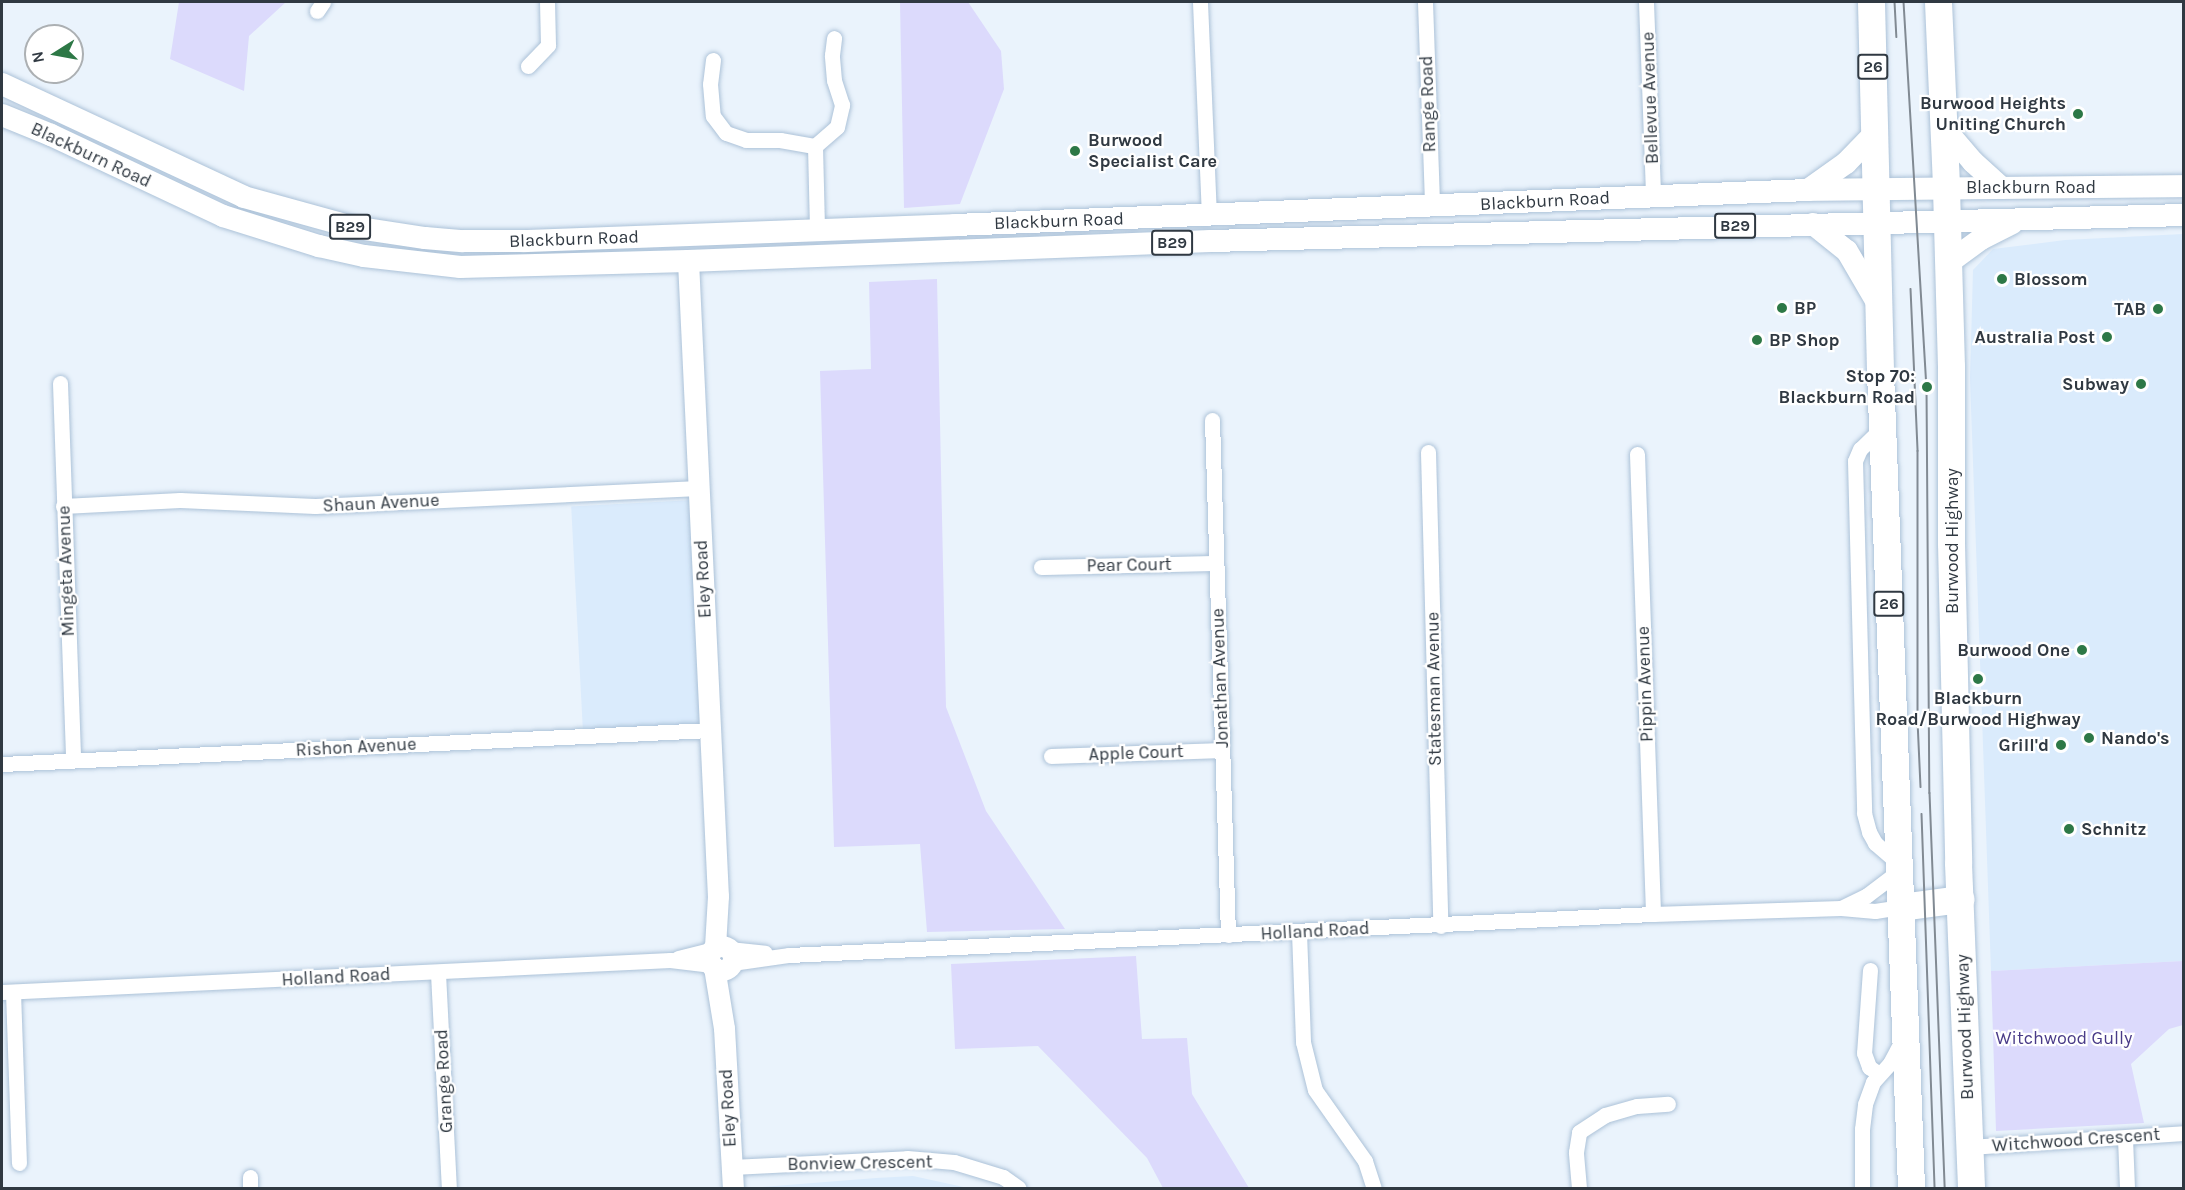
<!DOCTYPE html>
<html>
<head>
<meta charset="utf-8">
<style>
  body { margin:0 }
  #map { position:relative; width:2185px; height:1190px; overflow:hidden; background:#eaf3fc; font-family:Karla,sans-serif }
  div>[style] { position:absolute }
  .built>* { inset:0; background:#daebfc; transform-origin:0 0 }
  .green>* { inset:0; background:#dcdafc }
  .roads { filter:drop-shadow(0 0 2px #acc2d8) drop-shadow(0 0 2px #acc2d8) }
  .street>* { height:15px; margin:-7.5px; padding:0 7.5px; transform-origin:7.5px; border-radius:7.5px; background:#fff }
  .secondary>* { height:21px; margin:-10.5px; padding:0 10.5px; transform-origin:10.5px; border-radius:10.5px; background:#fff }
  .secondary>.ring { margin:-10.5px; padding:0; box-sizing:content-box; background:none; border:21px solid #fff; border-radius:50% }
  .primary>* { height:22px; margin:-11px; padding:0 11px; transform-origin:11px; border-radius:11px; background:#fff }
  .highway>* { height:27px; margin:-13.5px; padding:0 13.5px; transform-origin:13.5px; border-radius:13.5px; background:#fff }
  .tram>* { height:1.5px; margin:-0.75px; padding:0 0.75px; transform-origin:0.75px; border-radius:0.75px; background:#818a93 }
  .dots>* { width:16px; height:16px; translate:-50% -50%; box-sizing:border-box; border:3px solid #fff; border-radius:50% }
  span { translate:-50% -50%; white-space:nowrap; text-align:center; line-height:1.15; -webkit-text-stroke:4.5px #fff; paint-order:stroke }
  .shield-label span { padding:2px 4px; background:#fff; border:2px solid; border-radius:4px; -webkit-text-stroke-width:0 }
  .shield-label { font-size:16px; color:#303942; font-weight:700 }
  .street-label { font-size:18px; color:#303942 }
  .poi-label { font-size:18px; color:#303942; font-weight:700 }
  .right { translate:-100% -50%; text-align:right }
  .left { translate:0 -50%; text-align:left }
  .park-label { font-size:18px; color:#493b88 }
  .frame { position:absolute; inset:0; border:3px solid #303942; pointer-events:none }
  .north { position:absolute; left:24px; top:24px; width:60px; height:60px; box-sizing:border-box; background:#fff; border:2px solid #acb0b3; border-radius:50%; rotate:259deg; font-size:16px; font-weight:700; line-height:24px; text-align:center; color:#303942 }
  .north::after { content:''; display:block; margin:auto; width:21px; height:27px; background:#2d7846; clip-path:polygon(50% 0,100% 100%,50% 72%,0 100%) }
</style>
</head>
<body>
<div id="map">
  <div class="built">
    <i style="clip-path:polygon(2183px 234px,2183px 961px,1991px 971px,1970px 378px,1973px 270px,1993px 249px,2065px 240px)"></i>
    <i style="left:693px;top:500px;width:224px;height:122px;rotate:87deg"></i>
    <i style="clip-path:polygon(913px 1176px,968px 1188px,751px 1188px,876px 1178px)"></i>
  </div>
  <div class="green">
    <i style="clip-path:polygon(179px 2px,286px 2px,249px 36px,244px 91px,170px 59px)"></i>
    <i style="clip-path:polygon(900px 2px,968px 2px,1001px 51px,1004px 89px,960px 204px,904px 208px)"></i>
    <i style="clip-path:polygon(937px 279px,946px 707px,986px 811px,1065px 929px,927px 932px,920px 844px,834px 847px,820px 371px,871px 369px,869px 282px)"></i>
    <i style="clip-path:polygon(1136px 956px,1142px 1039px,1187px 1038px,1192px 1094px,1249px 1188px,1163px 1188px,1147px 1158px,1038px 1046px,955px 1049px,951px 964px)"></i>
    <i style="clip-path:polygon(2183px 961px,2183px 1025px,2169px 1029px,2131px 1064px,2144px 1123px,1996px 1131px,1991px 971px)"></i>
  </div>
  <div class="roads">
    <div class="street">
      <i style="left:1200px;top:2px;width:213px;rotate:87.6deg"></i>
      <i style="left:1425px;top:2px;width:204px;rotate:88deg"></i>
      <i style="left:1646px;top:2px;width:193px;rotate:87.9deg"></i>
      <i style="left:317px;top:11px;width:11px;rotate:-56deg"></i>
      <i style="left:713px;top:60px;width:24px;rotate:97deg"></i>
      <i style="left:710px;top:84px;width:32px;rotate:85deg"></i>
      <i style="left:713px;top:116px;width:21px;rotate:53deg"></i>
      <i style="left:726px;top:133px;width:21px;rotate:19deg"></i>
      <i style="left:746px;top:140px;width:34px"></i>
      <i style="left:780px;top:140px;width:36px;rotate:10deg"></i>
      <i style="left:815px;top:146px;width:29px;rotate:-41deg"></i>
      <i style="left:837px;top:127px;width:23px;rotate:-77deg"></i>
      <i style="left:842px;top:105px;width:26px;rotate:-108deg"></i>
      <i style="left:834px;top:80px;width:25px;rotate:-95deg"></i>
      <i style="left:832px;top:55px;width:17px;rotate:-83deg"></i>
      <i style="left:528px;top:66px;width:29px;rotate:-46deg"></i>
      <i style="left:548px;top:45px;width:43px;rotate:-91.3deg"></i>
      <i style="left:815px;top:146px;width:84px;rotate:88.6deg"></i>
      <i style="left:60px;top:383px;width:377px;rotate:88deg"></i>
      <i style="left:1212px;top:420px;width:515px;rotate:88.22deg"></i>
      <i style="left:1882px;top:428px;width:30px;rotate:136deg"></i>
      <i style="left:1860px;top:449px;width:13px;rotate:113deg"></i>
      <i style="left:1855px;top:461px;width:352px;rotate:88.5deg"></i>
      <i style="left:1864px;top:813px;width:20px;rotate:75deg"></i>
      <i style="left:1869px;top:832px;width:13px;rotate:61deg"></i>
      <i style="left:1875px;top:843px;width:30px;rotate:41deg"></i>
      <i style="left:1428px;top:452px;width:474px;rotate:88.5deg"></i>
      <i style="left:1637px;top:454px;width:460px;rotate:88deg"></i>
      <i style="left:63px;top:506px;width:117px;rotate:-2.9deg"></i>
      <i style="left:180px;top:500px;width:135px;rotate:2.5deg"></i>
      <i style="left:315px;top:506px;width:384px;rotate:-2.7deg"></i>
      <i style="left:1041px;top:567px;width:175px;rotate:-1.3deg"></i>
      <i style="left:1051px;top:756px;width:171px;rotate:-2deg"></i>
      <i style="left:2px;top:764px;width:710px;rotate:-2.75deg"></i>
      <i style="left:1841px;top:908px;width:28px;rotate:-26deg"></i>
      <i style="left:1866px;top:896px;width:41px;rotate:-37.1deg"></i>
      <i style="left:1299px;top:932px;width:110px;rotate:87.9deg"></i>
      <i style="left:1303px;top:1042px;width:49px;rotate:76deg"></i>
      <i style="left:1315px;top:1090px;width:87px;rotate:54.8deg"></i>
      <i style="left:1365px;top:1161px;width:28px;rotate:72deg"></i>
      <i style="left:729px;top:949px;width:36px;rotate:6deg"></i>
      <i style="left:678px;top:958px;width:36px;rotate:-14deg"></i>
      <i style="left:732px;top:963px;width:58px;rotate:-8deg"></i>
      <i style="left:789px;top:955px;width:865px;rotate:-2.72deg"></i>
      <i style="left:1653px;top:914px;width:188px;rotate:-1.8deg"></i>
      <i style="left:1841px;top:908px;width:34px;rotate:5deg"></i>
      <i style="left:1875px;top:911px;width:25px;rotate:-9deg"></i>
      <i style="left:1870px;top:970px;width:83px;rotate:94.1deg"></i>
      <i style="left:1864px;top:1053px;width:15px;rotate:70deg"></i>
      <i style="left:1869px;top:1067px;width:12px;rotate:35deg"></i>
      <i style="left:438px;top:973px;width:215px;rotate:87.1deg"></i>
      <i style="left:2px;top:992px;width:669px;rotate:-2.74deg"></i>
      <i style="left:670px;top:960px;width:42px;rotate:6.8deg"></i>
      <i style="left:13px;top:992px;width:171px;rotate:88deg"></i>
      <i style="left:2125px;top:1138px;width:50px;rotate:87.7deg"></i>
      <i style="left:1969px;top:1147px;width:215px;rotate:-3.7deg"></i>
      <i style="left:732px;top:1167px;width:175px;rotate:-2.9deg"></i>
      <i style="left:907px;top:1158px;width:47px;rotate:4.9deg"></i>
      <i style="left:954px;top:1162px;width:51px;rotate:17deg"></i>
      <i style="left:1003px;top:1177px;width:19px;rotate:35deg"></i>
      <i style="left:250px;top:1177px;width:11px;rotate:90deg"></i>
      <i style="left:1579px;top:1188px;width:36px;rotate:-95deg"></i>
      <i style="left:1576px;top:1152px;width:20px;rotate:-81deg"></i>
      <i style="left:1579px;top:1132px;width:31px;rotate:-33deg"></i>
      <i style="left:1605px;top:1115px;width:33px;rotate:-16deg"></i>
      <i style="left:1637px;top:1106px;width:31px;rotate:-4deg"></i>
      <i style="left:1862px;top:1188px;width:59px;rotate:-90deg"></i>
      <i style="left:1862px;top:1129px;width:25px;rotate:-83deg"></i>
      <i style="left:1865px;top:1104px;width:23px;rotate:-70deg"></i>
      <i style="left:1873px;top:1082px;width:25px;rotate:-48deg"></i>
      <i style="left:1890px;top:1063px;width:26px;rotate:-62deg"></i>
    </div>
    <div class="secondary">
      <i style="left:688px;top:261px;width:636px;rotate:87.3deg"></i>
      <i style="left:718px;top:896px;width:51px;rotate:93.4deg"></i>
      <i class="ring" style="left:709px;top:946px;width:3px;height:3px"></i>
      <i style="left:714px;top:967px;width:62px;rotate:80.7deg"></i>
      <i style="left:724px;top:1028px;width:160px;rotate:86.8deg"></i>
    </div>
    <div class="primary">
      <i style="left:2px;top:84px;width:267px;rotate:25deg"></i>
      <i style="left:244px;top:197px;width:112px;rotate:15.5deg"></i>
      <i style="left:352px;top:227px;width:74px;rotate:8.6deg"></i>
      <i style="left:425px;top:238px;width:38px;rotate:5deg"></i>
      <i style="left:463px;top:241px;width:62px"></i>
      <i style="left:525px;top:241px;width:430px;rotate:-2.1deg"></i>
      <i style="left:955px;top:225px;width:854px;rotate:-2.35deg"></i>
      <i style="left:1808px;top:190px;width:376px;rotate:-0.6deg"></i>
      <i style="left:2px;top:115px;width:53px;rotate:22.2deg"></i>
      <i style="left:51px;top:135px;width:190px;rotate:25.2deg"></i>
      <i style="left:223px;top:216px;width:101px;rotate:17.4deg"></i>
      <i style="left:319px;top:246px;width:46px;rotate:12.5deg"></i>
      <i style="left:364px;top:256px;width:97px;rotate:6.5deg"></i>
      <i style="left:460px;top:267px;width:228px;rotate:-1.5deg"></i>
      <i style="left:688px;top:261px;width:523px;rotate:-2.19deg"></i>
      <i style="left:1211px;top:241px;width:973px;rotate:-1.53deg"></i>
      <i style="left:1943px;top:127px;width:46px;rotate:49.4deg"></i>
      <i style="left:1973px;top:162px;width:39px;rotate:42deg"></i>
      <i style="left:1808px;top:190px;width:47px;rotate:-35.4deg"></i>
      <i style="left:1846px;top:163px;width:42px;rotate:-46deg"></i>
      <i style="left:1813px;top:224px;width:43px;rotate:38.5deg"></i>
      <i style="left:1847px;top:251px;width:61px;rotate:59.7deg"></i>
      <i style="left:1948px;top:263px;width:41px;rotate:-36deg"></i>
      <i style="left:1981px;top:239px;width:35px;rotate:-27deg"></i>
    </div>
    <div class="highway">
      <i style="left:1871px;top:2px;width:370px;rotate:88.6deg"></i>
      <i style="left:1880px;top:372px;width:817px;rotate:87.82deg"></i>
      <i style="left:1938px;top:2px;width:186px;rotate:87.5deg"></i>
      <i style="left:1946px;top:188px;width:178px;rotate:88.4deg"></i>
      <i style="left:1951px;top:366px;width:177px;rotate:90deg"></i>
      <i style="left:1951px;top:543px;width:320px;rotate:88.7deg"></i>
      <i style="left:1958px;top:863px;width:325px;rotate:87.7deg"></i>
      <i style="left:1900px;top:907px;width:61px;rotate:-7.6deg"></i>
    </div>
  </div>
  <div class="tram">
    <i style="left:1895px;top:2px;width:35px;rotate:87deg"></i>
    <i style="left:1904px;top:2px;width:386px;rotate:86.6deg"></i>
    <i style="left:1927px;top:387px;width:406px;rotate:89.6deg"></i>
    <i style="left:1930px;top:793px;width:395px;rotate:87.8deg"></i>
    <i style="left:1911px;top:289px;width:162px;rotate:87.5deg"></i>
    <i style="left:1918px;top:451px;width:270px;rotate:90deg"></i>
    <i style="left:1918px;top:721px;width:66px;rotate:87.4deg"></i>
    <i style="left:1922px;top:814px;width:374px;rotate:88deg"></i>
  </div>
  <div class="dots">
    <i style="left:2078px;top:114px;background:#2d7846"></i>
    <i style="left:1075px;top:151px;background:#2d7846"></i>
    <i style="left:2002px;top:279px;background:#2d7846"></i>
    <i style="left:1782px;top:308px;background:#2d7846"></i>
    <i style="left:2158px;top:309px;background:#2d7846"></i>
    <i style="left:2107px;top:337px;background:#2d7846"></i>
    <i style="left:1757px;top:340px;background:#2d7846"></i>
    <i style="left:2141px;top:384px;background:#2d7846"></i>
    <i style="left:1927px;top:387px;background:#2d7846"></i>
    <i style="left:2082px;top:650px;background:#2d7846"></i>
    <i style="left:1978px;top:679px;background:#2d7846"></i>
    <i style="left:2089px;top:738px;background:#2d7846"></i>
    <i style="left:2061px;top:745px;background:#2d7846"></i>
    <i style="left:2069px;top:829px;background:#2d7846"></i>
  </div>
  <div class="shield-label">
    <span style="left:1873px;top:67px">26</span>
    <span style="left:1735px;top:226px">B29</span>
    <span style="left:350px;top:227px">B29</span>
    <span style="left:1172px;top:243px">B29</span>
    <span style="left:1889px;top:604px">26</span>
  </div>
  <div class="street-label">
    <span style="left:1650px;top:98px;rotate:-92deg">Bellevue Avenue</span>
    <span style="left:1428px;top:104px;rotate:-92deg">Range Road</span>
    <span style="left:91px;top:155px;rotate:25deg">Blackburn Road</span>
    <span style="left:2031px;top:187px">Blackburn Road</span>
    <span style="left:1545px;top:201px;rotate:-3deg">Blackburn Road</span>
    <span style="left:1059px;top:221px;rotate:-2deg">Blackburn Road</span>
    <span style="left:574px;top:239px;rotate:-2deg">Blackburn Road</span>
    <span style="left:381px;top:503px;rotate:-3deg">Shaun Avenue</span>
    <span style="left:1952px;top:541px;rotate:-90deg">Burwood Highway</span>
    <span style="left:1129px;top:565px;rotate:-1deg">Pear Court</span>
    <span style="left:66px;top:571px;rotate:-92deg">Mingeta Avenue</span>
    <span style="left:703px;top:579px;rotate:-93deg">Eley Road</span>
    <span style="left:1220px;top:678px;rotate:-92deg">Jonathan Avenue</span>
    <span style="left:1645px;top:684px;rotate:-92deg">Pippin Avenue</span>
    <span style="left:1434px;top:689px;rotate:-91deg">Statesman Avenue</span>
    <span style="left:356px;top:747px;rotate:-3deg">Rishon Avenue</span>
    <span style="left:1136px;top:753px;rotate:-2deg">Apple Court</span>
    <span style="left:1315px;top:931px;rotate:-3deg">Holland Road</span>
    <span style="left:336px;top:977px;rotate:-3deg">Holland Road</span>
    <span style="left:1965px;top:1027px;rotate:-92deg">Burwood Highway</span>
    <span style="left:444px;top:1081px;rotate:-93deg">Grange Road</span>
    <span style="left:728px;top:1108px;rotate:-93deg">Eley Road</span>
    <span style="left:2076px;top:1140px;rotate:-4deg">Witchwood Crescent</span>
    <span style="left:860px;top:1163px;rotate:-1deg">Bonview Crescent</span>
  </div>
  <div class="poi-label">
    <span class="right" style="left:2066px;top:114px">Burwood Heights<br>Uniting Church</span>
    <span class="left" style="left:1088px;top:151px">Burwood<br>Specialist Care</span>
    <span class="left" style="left:2014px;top:279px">Blossom</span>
    <span class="left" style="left:1794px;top:308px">BP</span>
    <span class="right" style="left:2146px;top:309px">TAB</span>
    <span class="right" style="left:2095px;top:337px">Australia Post</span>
    <span class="left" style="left:1769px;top:340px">BP Shop</span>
    <span class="right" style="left:1915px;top:387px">Stop 70:<br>Blackburn Road</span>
    <span class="right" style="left:2129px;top:384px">Subway</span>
    <span class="right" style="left:2070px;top:650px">Burwood One</span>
    <span style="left:1978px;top:709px">Blackburn<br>Road/Burwood Highway</span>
    <span class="left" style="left:2101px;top:738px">Nando's</span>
    <span class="right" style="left:2049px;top:745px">Grill'd</span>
    <span class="left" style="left:2081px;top:829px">Schnitz</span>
  </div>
  <div class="park-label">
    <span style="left:2064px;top:1038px">Witchwood Gully</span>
  </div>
  <div class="frame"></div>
  <div class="north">N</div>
</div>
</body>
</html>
